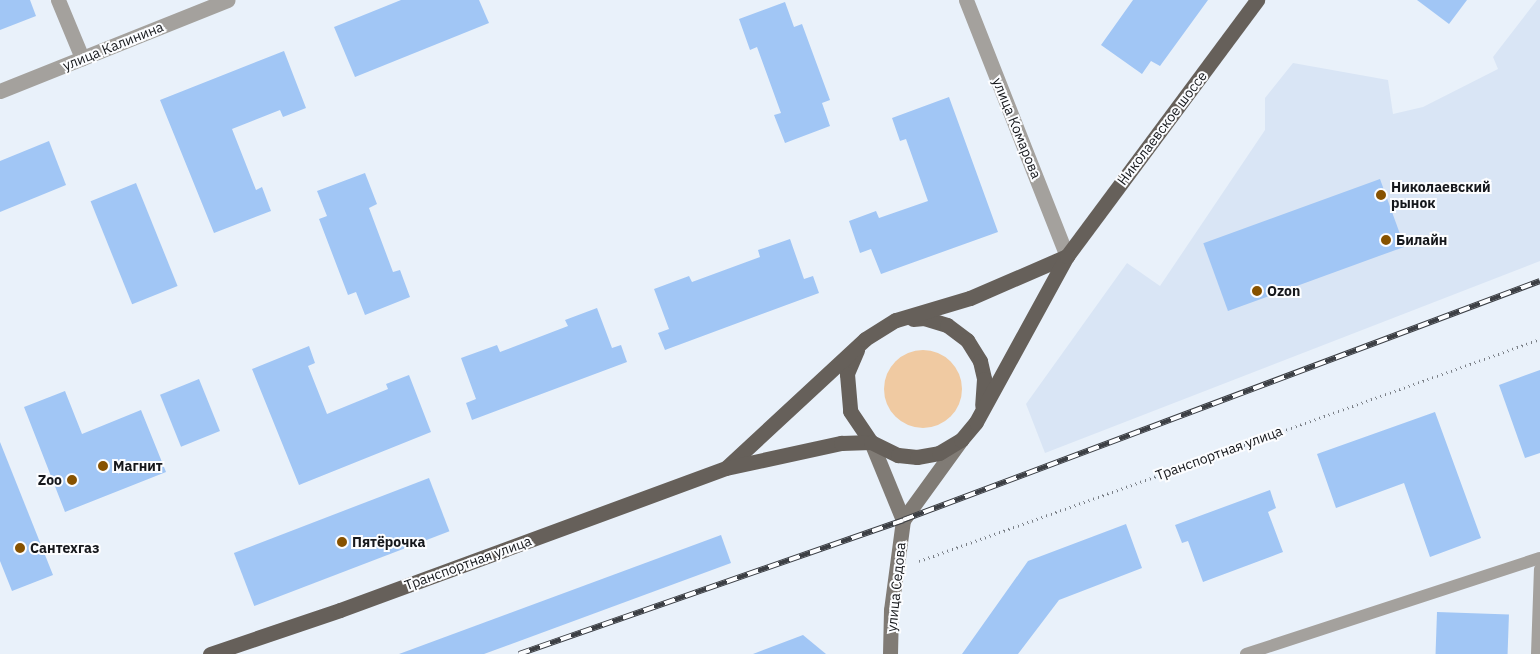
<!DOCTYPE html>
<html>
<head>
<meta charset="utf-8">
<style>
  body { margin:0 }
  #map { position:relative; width:1540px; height:654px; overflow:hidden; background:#e9f1fa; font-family:"IBM Plex Sans",sans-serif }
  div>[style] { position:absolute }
  .built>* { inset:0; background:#d9e5f5 }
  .green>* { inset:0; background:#f0caa2 }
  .round { border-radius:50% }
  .building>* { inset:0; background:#a1c6f5; transform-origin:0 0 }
  .path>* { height:3px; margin-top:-1.5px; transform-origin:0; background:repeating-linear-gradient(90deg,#7b8087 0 1px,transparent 0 5px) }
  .lane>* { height:12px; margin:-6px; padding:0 6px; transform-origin:6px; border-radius:6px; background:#a4a19d }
  .street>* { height:15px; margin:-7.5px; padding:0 7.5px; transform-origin:7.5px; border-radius:7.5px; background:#a4a19d }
  .secondary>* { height:15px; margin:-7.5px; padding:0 7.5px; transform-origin:7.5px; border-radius:7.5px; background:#807b75 }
  .primary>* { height:15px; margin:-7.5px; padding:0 7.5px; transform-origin:7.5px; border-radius:7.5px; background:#66605a }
  .rail>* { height:5.5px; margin-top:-2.75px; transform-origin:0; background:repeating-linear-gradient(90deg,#fcfdff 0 11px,#3c3f44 0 22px); box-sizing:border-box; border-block:1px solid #3c3f44 }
  .dots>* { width:14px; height:14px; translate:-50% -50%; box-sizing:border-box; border:2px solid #fcfdff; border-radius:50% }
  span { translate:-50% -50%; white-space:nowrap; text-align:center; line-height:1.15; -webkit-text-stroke:4px #fcfdff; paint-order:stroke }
  .street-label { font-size:14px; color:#16181c }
  .poi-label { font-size:14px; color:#16181c; font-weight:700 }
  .left { translate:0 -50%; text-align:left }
  .right { translate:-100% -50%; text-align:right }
</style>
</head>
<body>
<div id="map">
  <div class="built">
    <i style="clip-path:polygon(1537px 0,1540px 0,1540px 261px,1045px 453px,1026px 404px,1127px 263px,1160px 286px,1265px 130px,1265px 98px,1293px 63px,1388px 80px,1393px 114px,1423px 107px,1498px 69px,1493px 57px)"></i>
  </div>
  <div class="green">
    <i class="round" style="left:884px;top:350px;width:78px;height:78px"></i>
  </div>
  <div class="building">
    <i style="clip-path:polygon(0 0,30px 0,36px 16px,0 30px)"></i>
    <i style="clip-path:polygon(401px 0,479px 0,489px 23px,355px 77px,334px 27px)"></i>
    <i style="clip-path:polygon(1133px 0,1208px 0,1160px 66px,1151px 61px,1142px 74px,1101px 45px)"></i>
    <i style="clip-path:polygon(1417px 0,1467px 0,1449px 24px)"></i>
    <i style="clip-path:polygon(785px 2px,794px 27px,802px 24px,830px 100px,822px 103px,830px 126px,785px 143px,774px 115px,781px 113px,757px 47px,750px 50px,739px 19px)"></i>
    <i style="clip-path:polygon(284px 51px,306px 108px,283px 117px,280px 110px,232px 129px,256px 190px,262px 187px,271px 211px,214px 233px,160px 100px)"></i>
    <i style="clip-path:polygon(949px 97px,998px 232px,881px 274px,871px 249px,860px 253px,849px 221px,876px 211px,879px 218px,928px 201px,906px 139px,900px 141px,892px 118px)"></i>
    <i style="clip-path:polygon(49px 141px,66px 185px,0 212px,0 161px)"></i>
    <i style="clip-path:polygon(365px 173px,377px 204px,369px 208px,393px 272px,400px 270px,410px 297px,365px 315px,356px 292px,348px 295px,319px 219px,327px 216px,317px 191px)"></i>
    <i style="left:1380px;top:179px;width:72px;height:188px;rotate:70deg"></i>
    <i style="left:136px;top:183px;width:111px;height:49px;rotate:68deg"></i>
    <i style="clip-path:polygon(790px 239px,804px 279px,813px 276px,819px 293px,665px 350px,658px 333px,669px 329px,654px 289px,689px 276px,692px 282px,760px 257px,758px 250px)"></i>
    <i style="clip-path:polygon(597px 308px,612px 348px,621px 345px,627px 362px,472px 420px,466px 403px,476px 399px,461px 358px,497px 345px,500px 352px,568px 326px,565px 320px)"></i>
    <i style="clip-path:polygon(309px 346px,315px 363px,308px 366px,327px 414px,388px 389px,386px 384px,409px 375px,431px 432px,299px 485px,252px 369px)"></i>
    <i style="clip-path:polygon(1540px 370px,1540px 453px,1525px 458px,1499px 385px)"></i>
    <i style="left:199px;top:379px;width:56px;height:42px;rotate:68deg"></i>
    <i style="clip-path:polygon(65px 391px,82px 434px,141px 410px,166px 472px,65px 512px,24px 407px)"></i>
    <i style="clip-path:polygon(1435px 412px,1481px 538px,1430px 557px,1404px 483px,1336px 508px,1317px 454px)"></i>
    <i style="clip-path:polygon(0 442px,53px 575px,12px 591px,0 561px)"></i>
    <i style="left:429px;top:478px;width:57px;height:209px;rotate:69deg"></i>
    <i style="clip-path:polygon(1270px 490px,1276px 508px,1268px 512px,1283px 552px,1203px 582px,1188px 541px,1182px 543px,1175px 525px)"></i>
    <i style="clip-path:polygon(1126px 524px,1142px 568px,1059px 600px,1018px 654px,962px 654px,1028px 561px)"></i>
    <i style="clip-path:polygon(721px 535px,731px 563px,484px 654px,399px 654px)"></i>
    <i style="left:1437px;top:612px;width:72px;height:42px;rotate:2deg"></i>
    <i style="clip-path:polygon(803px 635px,826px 654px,753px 654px)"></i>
  </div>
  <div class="path">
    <i style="left:919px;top:561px;width:659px;rotate:-19.67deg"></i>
  </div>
  <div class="lane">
    <i style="left:1246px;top:654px;width:309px;rotate:-18.1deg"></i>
    <i style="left:1537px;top:654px;width:85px;rotate:-88deg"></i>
  </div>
  <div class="street">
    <i style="left:58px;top:0;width:63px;rotate:67.5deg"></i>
    <i style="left:966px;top:0;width:275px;rotate:68.5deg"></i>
    <i style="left:0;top:91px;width:245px;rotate:-21.8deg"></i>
  </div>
  <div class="secondary">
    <i style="left:871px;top:442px;width:84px;rotate:67.7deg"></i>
    <i style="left:890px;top:654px;width:44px;rotate:-88.7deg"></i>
    <i style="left:891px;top:610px;width:91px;rotate:-82.4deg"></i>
    <i style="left:903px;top:520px;width:99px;rotate:-54.1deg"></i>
  </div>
  <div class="primary">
    <i style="left:913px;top:319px;width:11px;rotate:-5deg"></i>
    <i style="left:924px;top:318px;width:24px;rotate:17deg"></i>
    <i style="left:947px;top:325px;width:25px;rotate:37deg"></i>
    <i style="left:967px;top:340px;width:25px;rotate:58deg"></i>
    <i style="left:980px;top:361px;width:18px;rotate:77deg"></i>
    <i style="left:984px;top:379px;width:26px;rotate:94deg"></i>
    <i style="left:857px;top:350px;width:26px;rotate:113deg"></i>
    <i style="left:847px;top:374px;width:37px;rotate:85deg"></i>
    <i style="left:850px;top:411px;width:37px;rotate:56deg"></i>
    <i style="left:727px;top:467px;width:188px;rotate:-42.8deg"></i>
    <i style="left:865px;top:339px;width:36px;rotate:-32deg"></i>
    <i style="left:896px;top:320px;width:77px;rotate:-16.6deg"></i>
    <i style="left:970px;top:298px;width:106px;rotate:-23.4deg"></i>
    <i style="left:210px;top:654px;width:137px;rotate:-18.7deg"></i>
    <i style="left:340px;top:610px;width:411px;rotate:-20.2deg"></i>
    <i style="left:726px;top:468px;width:118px;rotate:-12.3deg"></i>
    <i style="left:841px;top:443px;width:30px;rotate:-2deg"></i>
    <i style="left:871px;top:442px;width:30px;rotate:26deg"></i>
    <i style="left:898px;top:455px;width:19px;rotate:6deg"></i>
    <i style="left:917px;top:457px;width:22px;rotate:-10deg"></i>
    <i style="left:939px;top:453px;width:26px;rotate:-31deg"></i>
    <i style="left:961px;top:440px;width:23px;rotate:-50deg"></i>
    <i style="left:976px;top:422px;width:189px;rotate:-61.3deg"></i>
    <i style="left:1067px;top:256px;width:319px;rotate:-53.4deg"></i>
  </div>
  <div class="rail">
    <i style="left:519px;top:654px;width:407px;rotate:-19.2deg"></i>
    <i style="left:903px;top:520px;width:680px;rotate:-20.57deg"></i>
  </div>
  <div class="dots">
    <i style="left:1381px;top:195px;background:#875200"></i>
    <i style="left:1386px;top:240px;background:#875200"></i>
    <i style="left:1257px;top:291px;background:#875200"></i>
    <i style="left:103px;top:466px;background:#875200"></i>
    <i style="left:72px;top:480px;background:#875200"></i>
    <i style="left:342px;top:542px;background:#875200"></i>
    <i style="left:20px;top:548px;background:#875200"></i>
  </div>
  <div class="street-label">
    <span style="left:113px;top:46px;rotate:-22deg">улица Калинина</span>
    <span style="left:1017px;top:128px;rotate:68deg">улица Комарова</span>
    <span style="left:1162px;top:128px;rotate:-53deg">Николаевское шоссе</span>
    <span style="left:1219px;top:453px;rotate:-20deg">Транспортная улица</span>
    <span style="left:468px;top:563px;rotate:-20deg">Транспортная улица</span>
    <span style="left:896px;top:587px;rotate:-84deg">улица Седова</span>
  </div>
  <div class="poi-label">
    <span class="left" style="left:1391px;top:195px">Николаевский<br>рынок</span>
    <span class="left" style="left:1396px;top:240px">Билайн</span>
    <span class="left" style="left:1267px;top:291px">Ozon</span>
    <span class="left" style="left:113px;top:466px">Магнит</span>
    <span class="right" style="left:62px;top:480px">Zoo</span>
    <span class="left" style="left:352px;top:542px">Пятёрочка</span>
    <span class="left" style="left:30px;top:548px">Сантехгаз</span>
  </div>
</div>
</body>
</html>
